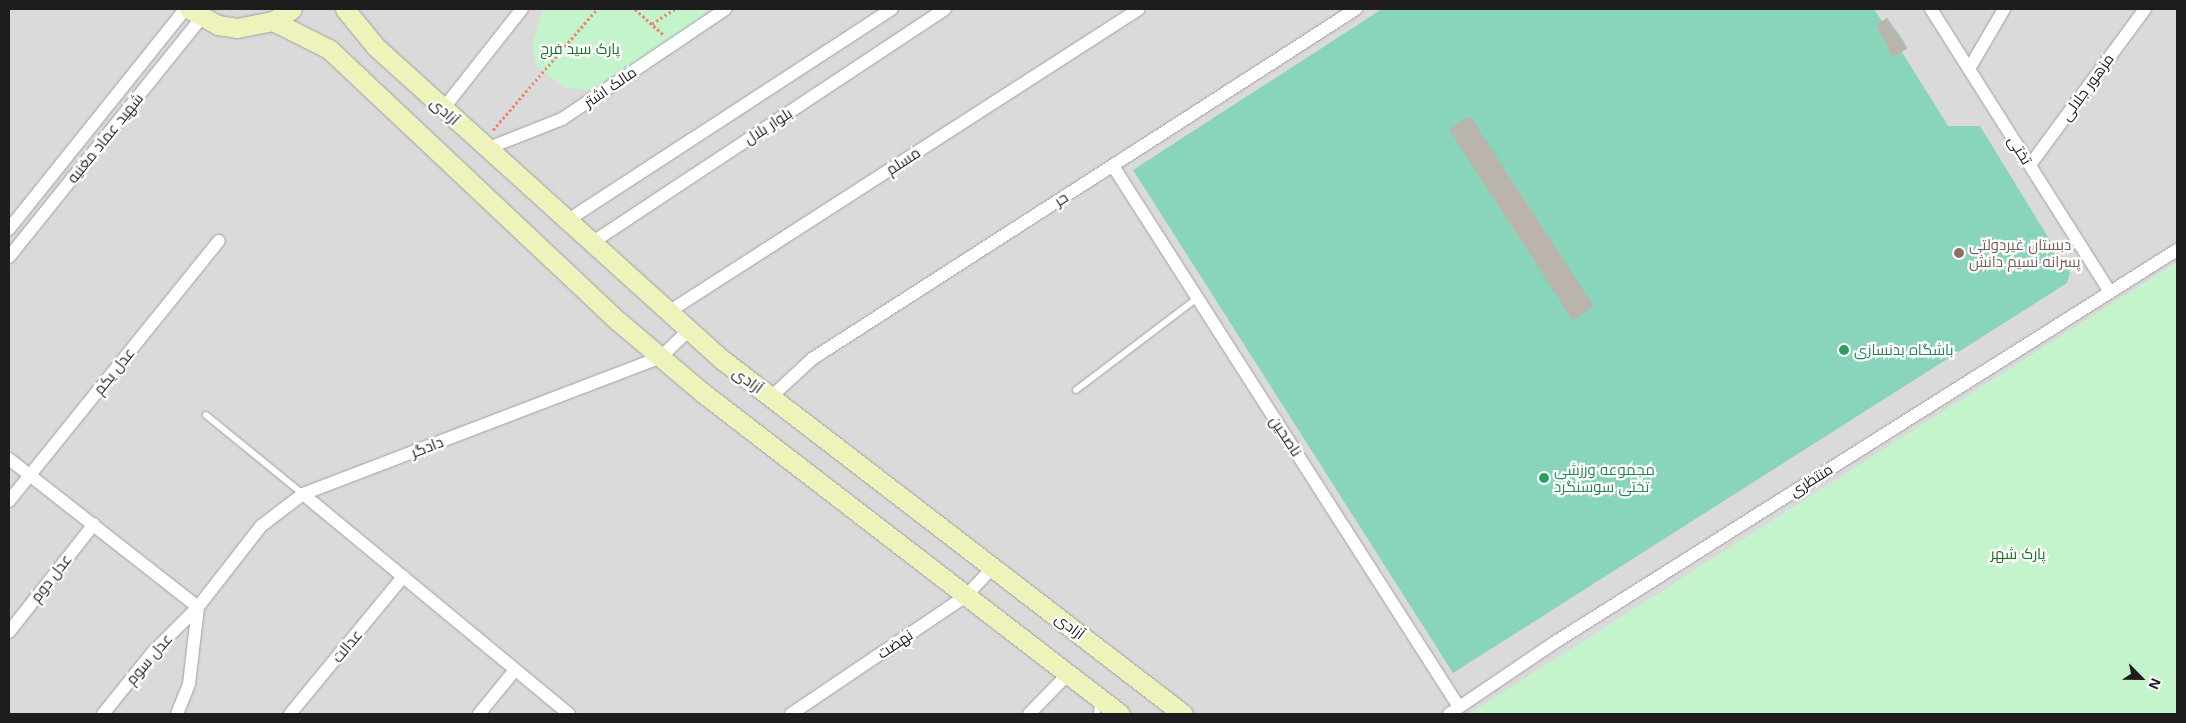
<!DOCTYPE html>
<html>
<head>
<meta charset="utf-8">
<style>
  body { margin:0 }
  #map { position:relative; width:2186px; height:723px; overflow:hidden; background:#edeae3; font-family:Arial,Cairo,sans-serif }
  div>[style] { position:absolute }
  .residential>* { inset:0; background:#dbdada; transform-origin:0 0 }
  .park>* { inset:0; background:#c4f4cb }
  .pitch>* { inset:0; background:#88d5bc }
  .building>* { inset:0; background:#bab4ad; transform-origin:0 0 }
  .path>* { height:3px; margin-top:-1.5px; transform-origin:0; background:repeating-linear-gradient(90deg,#ec8975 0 2.5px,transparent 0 5px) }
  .roads { filter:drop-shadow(0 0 1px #a1a1a1) drop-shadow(0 0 1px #a1a1a1) }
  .lane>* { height:6px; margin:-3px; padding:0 3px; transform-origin:3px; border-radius:3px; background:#fff }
  .street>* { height:12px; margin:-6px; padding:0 6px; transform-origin:6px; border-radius:6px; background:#fff }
  .secondary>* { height:19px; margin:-9.5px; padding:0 9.5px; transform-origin:9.5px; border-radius:9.5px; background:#edf3bb }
  .dots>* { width:14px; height:14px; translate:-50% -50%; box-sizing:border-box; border:2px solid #fff; border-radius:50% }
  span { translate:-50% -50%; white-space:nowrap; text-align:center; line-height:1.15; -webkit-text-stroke:4.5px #fff; paint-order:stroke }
  .park-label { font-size:15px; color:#157023 }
  .street-label { font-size:15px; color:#1d1d1d }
  .education-label { font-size:15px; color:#785e54 }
  .left { translate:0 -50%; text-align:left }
  .leisure-label { font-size:15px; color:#27864d }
  .frame { position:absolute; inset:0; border:10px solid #1d1d1d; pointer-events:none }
  .north { position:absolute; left:2116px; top:653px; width:50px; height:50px; -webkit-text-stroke:4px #fff; paint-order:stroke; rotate:113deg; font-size:14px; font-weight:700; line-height:20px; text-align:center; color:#1d1d1d }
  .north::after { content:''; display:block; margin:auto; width:18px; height:22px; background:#1d1d1d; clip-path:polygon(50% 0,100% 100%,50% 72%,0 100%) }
</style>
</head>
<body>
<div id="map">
  <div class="residential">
    <i style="left:9px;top:9px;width:2168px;height:705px"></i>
  </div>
  <div class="park">
    <i style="clip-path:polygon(543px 9px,710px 9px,702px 14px,705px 19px,608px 83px,585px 90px,566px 88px,537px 67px,532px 46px)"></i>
    <i style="clip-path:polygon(2177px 262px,2177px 714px,1469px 714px)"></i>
  </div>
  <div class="pitch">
    <i style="clip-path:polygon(1382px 9px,1874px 9px,1882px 21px,1887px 18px,1903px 40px,1907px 48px,1902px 52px,1948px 126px,1980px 126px,2070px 273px,2067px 283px,1453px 673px,1133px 170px)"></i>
  </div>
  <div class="building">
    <i style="clip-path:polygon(1887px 18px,1907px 49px,1893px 57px,1876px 25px)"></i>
    <i style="left:1470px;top:116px;width:227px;height:25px;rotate:57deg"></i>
  </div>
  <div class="path">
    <i style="left:635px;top:9px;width:39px;rotate:42deg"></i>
    <i style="left:652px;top:24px;width:27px;rotate:-34deg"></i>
    <i style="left:493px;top:130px;width:160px;rotate:-49.3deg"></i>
  </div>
  <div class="roads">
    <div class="lane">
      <i style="left:1076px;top:390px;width:152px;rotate:-37.2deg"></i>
      <i style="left:206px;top:415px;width:125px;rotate:39.2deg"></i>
      <i style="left:1097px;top:714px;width:14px;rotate:-86deg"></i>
    </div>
    <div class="street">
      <i style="left:1931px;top:9px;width:335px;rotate:57.7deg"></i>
      <i style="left:1969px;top:69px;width:69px;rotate:-59.7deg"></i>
      <i style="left:443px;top:109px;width:127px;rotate:-51.7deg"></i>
      <i style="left:486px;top:149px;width:82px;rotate:-21.5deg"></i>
      <i style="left:562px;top:119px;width:197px;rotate:-33.9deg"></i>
      <i style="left:2030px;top:165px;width:194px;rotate:-53.6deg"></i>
      <i style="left:1113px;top:166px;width:642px;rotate:57.4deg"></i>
      <i style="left:565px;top:222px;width:390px;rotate:-33.1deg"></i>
      <i style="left:9px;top:229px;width:282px;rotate:-51.3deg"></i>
      <i style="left:590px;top:244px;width:426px;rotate:-33.5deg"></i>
      <i style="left:9px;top:257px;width:307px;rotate:-51.2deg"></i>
      <i style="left:667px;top:313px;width:561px;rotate:-32.78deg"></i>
      <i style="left:771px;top:397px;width:56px;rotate:-42.8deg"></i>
      <i style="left:812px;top:359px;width:647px;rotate:-32.76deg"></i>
      <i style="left:9px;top:459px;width:240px;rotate:38.1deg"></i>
      <i style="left:198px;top:607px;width:103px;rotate:-52.1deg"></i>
      <i style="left:261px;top:526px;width:53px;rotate:-37.3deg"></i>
      <i style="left:303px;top:494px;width:383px;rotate:-20.9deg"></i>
      <i style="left:661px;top:357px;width:37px;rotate:-44deg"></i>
      <i style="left:303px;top:494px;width:345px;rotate:39.6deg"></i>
      <i style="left:9px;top:501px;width:334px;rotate:-51.1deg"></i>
      <i style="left:9px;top:632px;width:137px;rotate:-51.8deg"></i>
      <i style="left:103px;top:714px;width:78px;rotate:-51.2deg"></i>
      <i style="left:152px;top:653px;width:65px;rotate:-45deg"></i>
      <i style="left:177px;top:714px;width:32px;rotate:-68deg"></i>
      <i style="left:189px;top:684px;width:78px;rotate:-83.3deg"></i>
      <i style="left:290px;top:714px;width:178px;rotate:-50.5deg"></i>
      <i style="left:479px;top:714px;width:57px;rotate:-50.7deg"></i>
      <i style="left:791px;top:714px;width:211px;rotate:-34deg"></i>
      <i style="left:966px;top:596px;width:40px;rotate:-47deg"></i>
      <i style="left:1029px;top:714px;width:59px;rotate:-45.7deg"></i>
      <i style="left:1449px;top:714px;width:130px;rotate:-34.1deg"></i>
      <i style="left:1557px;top:641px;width:733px;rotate:-32.24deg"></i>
    </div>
    <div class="secondary">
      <i style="left:189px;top:9px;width:33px;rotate:29deg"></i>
      <i style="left:218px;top:25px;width:19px;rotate:9deg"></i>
      <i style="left:237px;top:28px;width:37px;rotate:-11deg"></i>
      <i style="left:273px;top:21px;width:22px;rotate:-32deg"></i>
      <i style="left:345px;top:9px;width:49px;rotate:50.8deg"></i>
      <i style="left:376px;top:47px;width:469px;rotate:42.1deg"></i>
      <i style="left:724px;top:361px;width:579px;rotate:37.56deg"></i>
      <i style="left:273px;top:21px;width:63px;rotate:26.6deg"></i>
      <i style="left:329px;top:49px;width:398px;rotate:43.3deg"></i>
      <i style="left:619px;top:322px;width:110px;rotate:40.2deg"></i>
      <i style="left:703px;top:393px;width:526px;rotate:37.59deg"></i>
    </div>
  </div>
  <div class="dots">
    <i style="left:1959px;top:253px;background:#8d6e63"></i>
    <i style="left:1844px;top:350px;background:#2e9e5b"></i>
    <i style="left:1544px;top:478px;background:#2e9e5b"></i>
  </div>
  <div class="park-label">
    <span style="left:580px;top:49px">پارک سید فرج</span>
    <span style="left:2018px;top:554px">پارک شهر</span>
  </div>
  <div class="street-label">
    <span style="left:610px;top:87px;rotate:-34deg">مالک اشتر</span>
    <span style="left:2087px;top:87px;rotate:-54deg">مزهور جلالی</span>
    <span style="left:445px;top:111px;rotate:43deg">آزادی</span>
    <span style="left:768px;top:126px;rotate:-33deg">بلوار بلال</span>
    <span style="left:105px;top:138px;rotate:-51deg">شهید عماد مغنیه</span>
    <span style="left:2020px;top:150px;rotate:58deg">تختی</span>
    <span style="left:903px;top:161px;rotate:-33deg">مسلم</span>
    <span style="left:1061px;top:199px;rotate:-33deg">حر</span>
    <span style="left:114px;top:371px;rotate:-51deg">عدل یکم</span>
    <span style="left:748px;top:380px;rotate:37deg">آزادی</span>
    <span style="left:1286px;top:436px;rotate:57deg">ناصحین</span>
    <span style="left:427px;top:447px;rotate:-21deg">دادگر</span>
    <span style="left:1811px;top:480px;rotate:-32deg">منتظری</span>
    <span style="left:51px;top:578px;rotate:-52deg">عدل دوم</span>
    <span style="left:1070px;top:626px;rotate:37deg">آزادی</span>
    <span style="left:895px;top:644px;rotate:-34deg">نهضت</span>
    <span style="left:347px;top:646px;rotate:-50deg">عدالت</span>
    <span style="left:149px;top:659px;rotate:-49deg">عدل سوم</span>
  </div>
  <div class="education-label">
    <span class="left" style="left:1969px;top:253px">دبستان غیردولتی<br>پسرانه نسیم دانش</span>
  </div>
  <div class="leisure-label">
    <span class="left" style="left:1854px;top:350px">باشگاه بدنسازی</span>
    <span class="left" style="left:1554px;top:478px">مجموعه ورزشی<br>تختی سوسنگرد</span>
  </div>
  <div class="frame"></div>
  <div class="north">N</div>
</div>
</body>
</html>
